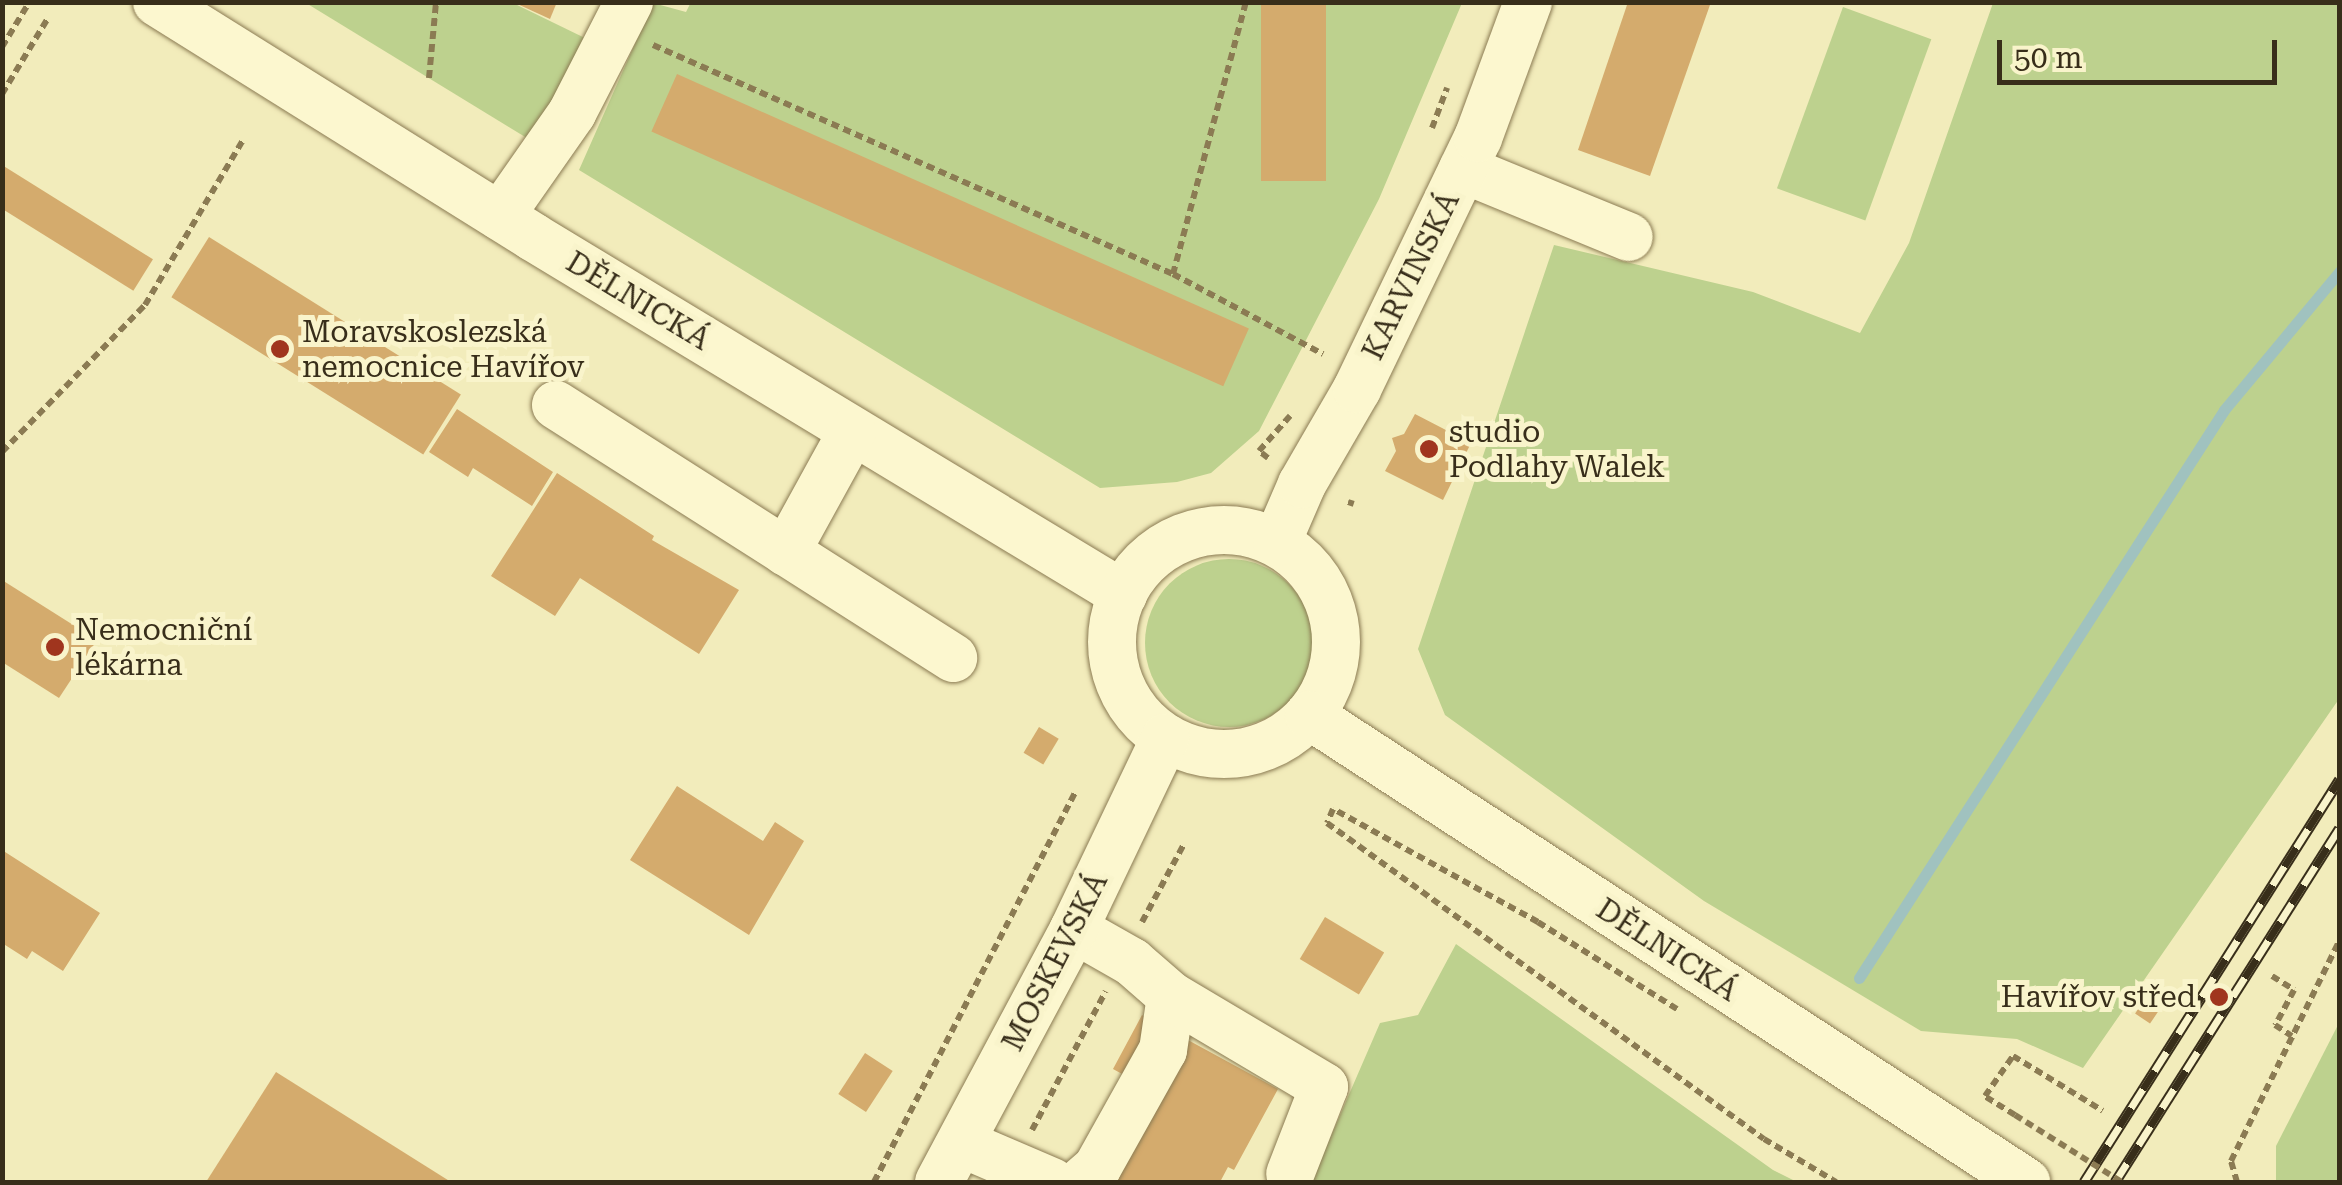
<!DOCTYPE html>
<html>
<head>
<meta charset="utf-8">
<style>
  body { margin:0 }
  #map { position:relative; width:2342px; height:1185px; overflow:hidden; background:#f2ecbb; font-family:"Roboto Serif",serif }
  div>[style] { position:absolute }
  .green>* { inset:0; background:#bdd18e; transform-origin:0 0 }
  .round { border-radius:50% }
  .stream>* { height:11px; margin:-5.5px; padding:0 5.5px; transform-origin:5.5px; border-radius:5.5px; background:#a0c2bf }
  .building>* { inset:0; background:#d4ab6d; transform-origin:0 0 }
  .path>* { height:6px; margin-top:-3px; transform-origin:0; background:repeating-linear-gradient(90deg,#8b7b53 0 8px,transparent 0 13px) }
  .roads { filter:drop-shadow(0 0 2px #8b7b53) drop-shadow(0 0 2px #8b7b53) }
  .minor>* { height:48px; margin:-24px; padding:0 24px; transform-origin:24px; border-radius:24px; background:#fcf7cf }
  .minor>.ring { margin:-24px; padding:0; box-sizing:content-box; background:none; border:48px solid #fcf7cf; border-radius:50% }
  .rail>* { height:11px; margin-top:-5.5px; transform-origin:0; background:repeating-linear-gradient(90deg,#f9f4cb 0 22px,#382e1a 0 44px); box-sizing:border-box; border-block:2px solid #382e1a }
  .path-bridge>* { height:6px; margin-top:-3px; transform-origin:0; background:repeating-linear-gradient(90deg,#8b7b53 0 8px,transparent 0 13px) }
  .dots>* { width:28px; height:28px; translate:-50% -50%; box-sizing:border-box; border:5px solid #f9f4cb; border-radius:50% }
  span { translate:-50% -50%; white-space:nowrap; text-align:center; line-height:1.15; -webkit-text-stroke:10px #f9f4cb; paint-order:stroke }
  .street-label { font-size:30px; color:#382e1a }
  .poi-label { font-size:30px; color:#382e1a }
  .left { translate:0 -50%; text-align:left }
  .right { translate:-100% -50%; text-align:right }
  .frame { position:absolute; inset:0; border:5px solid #382e1a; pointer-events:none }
  .scale { position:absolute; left:1997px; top:40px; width:280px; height:45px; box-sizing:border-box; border:5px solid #382e1a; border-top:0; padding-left:12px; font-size:30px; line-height:35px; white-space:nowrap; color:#382e1a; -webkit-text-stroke:8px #f9f4cb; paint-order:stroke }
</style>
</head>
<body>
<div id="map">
  <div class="green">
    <i style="clip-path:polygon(691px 2px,1462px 3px,1379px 199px,1259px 431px,1211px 473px,1177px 482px,1100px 488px,579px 170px,653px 3px,686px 12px)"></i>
    <i style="clip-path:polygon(306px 3px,513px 3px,589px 40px,535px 143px)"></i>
    <i style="clip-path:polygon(1993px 3px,2339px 3px,2339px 699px,2083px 1068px,2017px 1039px,1921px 1031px,1704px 901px,1445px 715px,1418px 649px,1554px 245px,1753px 292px,1860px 333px,1909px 243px)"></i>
    <i style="left:1843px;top:7px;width:94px;height:193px;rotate:20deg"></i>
    <i class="round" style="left:1145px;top:559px;width:168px;height:168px"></i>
    <i style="clip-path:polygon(1456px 944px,1773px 1170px,1797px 1182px,1311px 1182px,1380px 1023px,1418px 1015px)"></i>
    <i style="clip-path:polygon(2339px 1023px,2339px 1182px,2276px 1182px,2276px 1146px)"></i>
  </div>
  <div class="stream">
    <i style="left:1859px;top:978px;width:675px;rotate:-57.27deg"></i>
    <i style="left:2224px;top:410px;width:181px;rotate:-50.2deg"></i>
  </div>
  <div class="building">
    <i style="clip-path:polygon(513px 2px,557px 2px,550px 19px)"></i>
    <i style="left:1261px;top:2px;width:65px;height:179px"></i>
    <i style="clip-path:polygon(1628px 2px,1711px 2px,1650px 176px,1578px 150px)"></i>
    <i style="left:677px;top:74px;width:626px;height:63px;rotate:24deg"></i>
    <i style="left:2px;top:165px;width:178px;height:37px;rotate:32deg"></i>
    <i style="left:209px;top:237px;width:297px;height:71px;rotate:32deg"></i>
    <i style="clip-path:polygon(457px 409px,553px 472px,532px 506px,473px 468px,468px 477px,429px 452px)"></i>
    <i style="clip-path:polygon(1415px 414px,1471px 443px,1443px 500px,1385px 471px,1396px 451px,1392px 438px,1404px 434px)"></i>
    <i style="clip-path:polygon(557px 473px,654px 536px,652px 540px,739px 590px,699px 654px,580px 578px,555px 616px,491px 576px)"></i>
    <i style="clip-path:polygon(2px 580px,97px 640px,59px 698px,2px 662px)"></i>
    <i style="left:1039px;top:727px;width:23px;height:30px;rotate:31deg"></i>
    <i style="clip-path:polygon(677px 786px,763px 841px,775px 822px,804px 841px,749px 935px,630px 860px)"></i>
    <i style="clip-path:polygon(2px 850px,100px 913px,63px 971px,32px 951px,27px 959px,2px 943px)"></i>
    <i style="left:1325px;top:917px;width:69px;height:49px;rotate:31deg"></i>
    <i style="left:2153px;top:987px;width:18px;height:32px;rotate:34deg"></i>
    <i style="clip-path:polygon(1142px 1015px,1278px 1089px,1234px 1170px,1228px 1167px,1220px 1182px,1108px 1182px,1144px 1086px,1113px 1069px)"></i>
    <i style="left:865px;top:1053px;width:33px;height:49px;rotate:33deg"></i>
    <i style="clip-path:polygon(276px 1072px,451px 1182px,206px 1182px)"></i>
  </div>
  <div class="path">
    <i style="left:653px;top:45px;width:568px;rotate:23.77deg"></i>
    <i style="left:1173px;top:274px;width:170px;rotate:28.1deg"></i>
    <i style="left:2px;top:47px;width:48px;rotate:-58.6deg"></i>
    <i style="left:429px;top:78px;width:76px;rotate:-84.7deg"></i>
    <i style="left:2px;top:94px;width:89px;rotate:-58.8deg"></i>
    <i style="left:1432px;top:128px;width:43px;rotate:-69.4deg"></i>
    <i style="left:1173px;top:274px;width:282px;rotate:-75deg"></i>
    <i style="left:2px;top:452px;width:205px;rotate:-45.8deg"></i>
    <i style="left:145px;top:305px;width:192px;rotate:-59.3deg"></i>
    <i style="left:1268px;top:458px;width:11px;rotate:-142deg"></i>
    <i style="left:1259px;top:451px;width:47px;rotate:-48.5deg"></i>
    <i style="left:1348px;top:502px;width:6px;rotate:18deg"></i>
    <i style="left:1142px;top:922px;width:89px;rotate:-61.7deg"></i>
    <i style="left:2272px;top:976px;width:26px;rotate:32deg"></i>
    <i style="left:2294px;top:990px;width:40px;rotate:118deg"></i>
    <i style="left:2275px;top:1025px;width:20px;rotate:33deg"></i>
    <i style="left:1677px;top:1009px;width:164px;rotate:-148deg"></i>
    <i style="left:1538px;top:922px;width:234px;rotate:-151.1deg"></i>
    <i style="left:1333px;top:809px;width:15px;rotate:113deg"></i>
    <i style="left:1327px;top:823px;width:539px;rotate:35.87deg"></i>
    <i style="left:1764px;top:1139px;width:84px;rotate:30.8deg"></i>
    <i style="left:2015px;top:1115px;width:36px;rotate:-148deg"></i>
    <i style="left:1985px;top:1096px;width:49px;rotate:-55deg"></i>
    <i style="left:2013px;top:1056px;width:105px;rotate:31.4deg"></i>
    <i style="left:1032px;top:1130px;width:157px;rotate:-62deg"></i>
    <i style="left:874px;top:1182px;width:440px;rotate:-62.7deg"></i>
    <i style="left:2237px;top:1182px;width:22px;rotate:-106deg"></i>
    <i style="left:2231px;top:1161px;width:247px;rotate:-63.8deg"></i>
  </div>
  <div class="roads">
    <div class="minor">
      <i style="left:157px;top:2px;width:443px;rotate:32deg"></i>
      <i style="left:533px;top:237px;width:690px;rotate:31.18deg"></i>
      <i style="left:1463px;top:169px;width:179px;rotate:22.3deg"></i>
      <i style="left:500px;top:216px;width:126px;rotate:-55deg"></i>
      <i style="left:572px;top:113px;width:125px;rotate:-62.8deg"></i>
      <i style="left:556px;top:405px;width:471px;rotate:32.5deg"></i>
      <i class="ring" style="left:1112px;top:530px;width:176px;height:176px"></i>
      <i style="left:1277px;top:542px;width:63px;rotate:-66.7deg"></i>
      <i style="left:1302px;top:484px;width:110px;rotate:-59.9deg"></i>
      <i style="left:1357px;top:389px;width:279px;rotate:-64.3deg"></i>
      <i style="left:1478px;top:138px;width:145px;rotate:-69.8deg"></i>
      <i style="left:786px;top:552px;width:137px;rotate:-61.2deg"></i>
      <i style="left:1309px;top:715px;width:856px;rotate:33.08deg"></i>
      <i style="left:1074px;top:929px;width:67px;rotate:29.6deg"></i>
      <i style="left:1132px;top:962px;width:52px;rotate:41.1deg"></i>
      <i style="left:1171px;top:996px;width:55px;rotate:98.4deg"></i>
      <i style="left:1163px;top:1050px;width:135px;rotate:119.2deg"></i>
      <i style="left:1097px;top:1168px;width:21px;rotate:139deg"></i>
      <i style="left:1171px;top:996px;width:178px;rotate:30.7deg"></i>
      <i style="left:1324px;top:1087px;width:93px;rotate:111.3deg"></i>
      <i style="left:961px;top:1143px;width:99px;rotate:23.2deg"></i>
      <i style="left:939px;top:1182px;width:287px;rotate:-61.9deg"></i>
      <i style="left:1074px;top:929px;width:212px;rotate:-64.5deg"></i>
    </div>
  </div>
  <div class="rail">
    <i style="left:2084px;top:1182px;width:477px;rotate:-57.6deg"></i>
    <i style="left:2115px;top:1182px;width:419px;rotate:-57.6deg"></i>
  </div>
  <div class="path-bridge">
    <i style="left:2015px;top:1115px;width:126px;rotate:32.1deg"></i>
  </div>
  <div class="dots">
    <i style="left:280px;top:349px;background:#a0351e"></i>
    <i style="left:1429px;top:449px;background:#a0351e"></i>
    <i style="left:55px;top:647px;background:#a0351e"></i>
    <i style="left:2219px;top:997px;background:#a0351e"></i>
  </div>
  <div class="street-label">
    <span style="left:1411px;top:276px;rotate:-64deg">KARVINSKÁ</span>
    <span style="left:638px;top:301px;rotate:31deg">DĚLNICKÁ</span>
    <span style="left:1667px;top:950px;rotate:33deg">DĚLNICKÁ</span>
    <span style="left:1055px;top:962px;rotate:-63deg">MOSKEVSKÁ</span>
  </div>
  <div class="poi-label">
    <span class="left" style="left:302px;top:349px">Moravskoslezská<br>nemocnice Havířov</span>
    <span class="left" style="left:1449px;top:449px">studio<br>Podlahy Walek</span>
    <span class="left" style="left:75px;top:647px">Nemocniční<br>lékárna</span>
    <span class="right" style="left:2196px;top:997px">Havířov střed</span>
  </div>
  <div class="frame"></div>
  <div class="scale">50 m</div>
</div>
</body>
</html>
